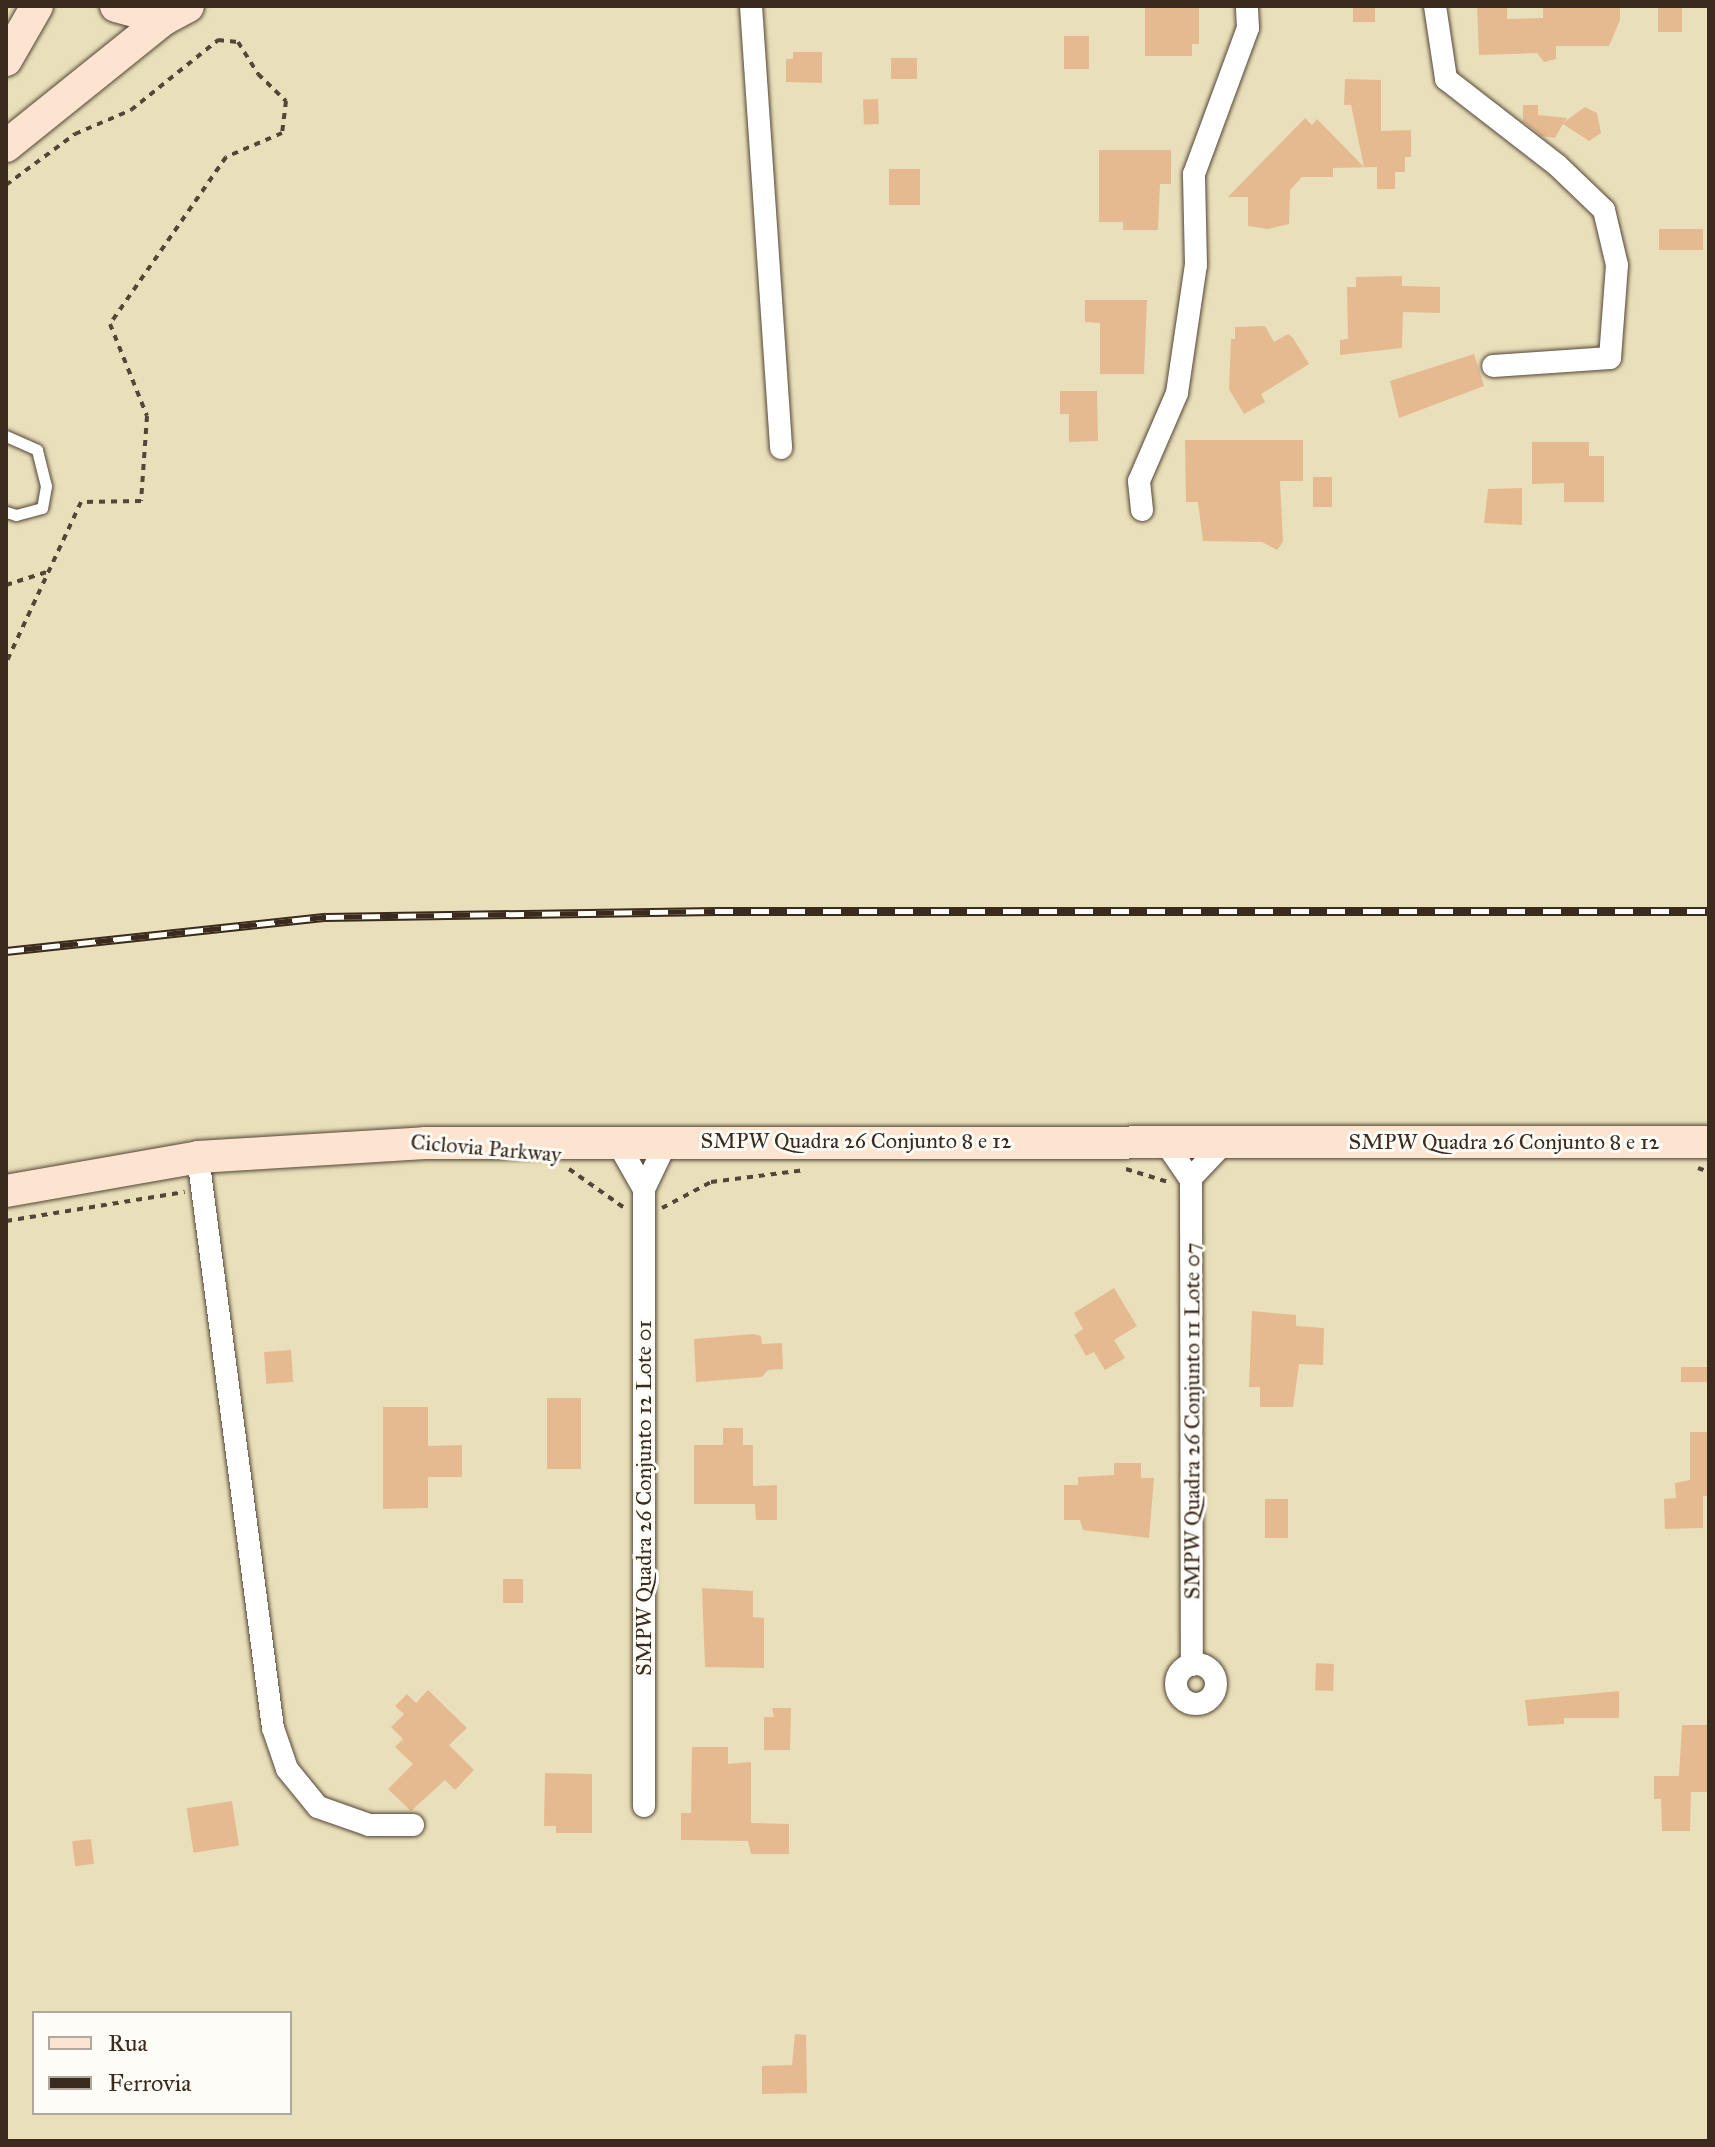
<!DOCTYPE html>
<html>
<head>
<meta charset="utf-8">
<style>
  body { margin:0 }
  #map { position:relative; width:1715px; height:2147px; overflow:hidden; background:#e9e0bb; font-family:"IM FELL Great Primer",serif }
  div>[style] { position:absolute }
  .building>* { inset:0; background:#e5ba90; transform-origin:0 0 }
  .path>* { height:4px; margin-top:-2px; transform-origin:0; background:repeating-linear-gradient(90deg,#554536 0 6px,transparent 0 12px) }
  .roads { filter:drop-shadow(0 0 2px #554536) drop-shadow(0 0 2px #554536) }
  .lane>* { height:11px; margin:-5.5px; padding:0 5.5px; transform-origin:5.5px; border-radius:5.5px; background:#fff }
  .street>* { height:22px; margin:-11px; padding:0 11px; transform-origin:11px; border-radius:11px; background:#fff }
  .street>.ring { margin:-11px; padding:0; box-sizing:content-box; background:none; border:22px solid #fff; border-radius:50% }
  .secondary>* { height:32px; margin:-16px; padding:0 16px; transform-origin:16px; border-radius:16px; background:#fde4d0 }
  .rail>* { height:9px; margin-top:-4.5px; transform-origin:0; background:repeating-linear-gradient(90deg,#fdfcf7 0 18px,#3b2a1e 0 36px); box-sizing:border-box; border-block:2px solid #3b2a1e }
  span { translate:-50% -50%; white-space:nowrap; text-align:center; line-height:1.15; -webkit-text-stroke:6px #fdfcf7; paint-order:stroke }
  .street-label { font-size:22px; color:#3b2a1e }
  .frame { position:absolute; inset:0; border:8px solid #3b2a1e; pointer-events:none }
  .legend { position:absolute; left:32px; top:2011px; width:260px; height:104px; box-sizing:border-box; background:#fdfcf7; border:2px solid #afa8a0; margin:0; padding:10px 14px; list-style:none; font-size:24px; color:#3b2a1e }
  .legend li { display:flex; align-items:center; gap:16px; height:40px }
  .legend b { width:40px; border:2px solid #afa8a0 }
</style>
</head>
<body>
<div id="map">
  <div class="building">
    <i style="clip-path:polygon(1145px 6px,1199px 6px,1199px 44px,1192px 44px,1192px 56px,1145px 56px)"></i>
    <i style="left:1353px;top:6px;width:22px;height:16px"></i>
    <i style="clip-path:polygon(1477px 6px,1507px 6px,1507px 19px,1543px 18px,1543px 6px,1620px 6px,1620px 20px,1609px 46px,1556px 46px,1556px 59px,1544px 62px,1537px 53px,1479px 55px)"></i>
    <i style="left:1658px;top:6px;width:24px;height:26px"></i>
    <i style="left:1089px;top:36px;width:33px;height:25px;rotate:90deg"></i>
    <i style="clip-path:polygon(793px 52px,822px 52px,822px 83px,786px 82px,786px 59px,793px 59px)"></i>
    <i style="left:891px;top:58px;width:26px;height:21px"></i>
    <i style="clip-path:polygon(1345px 79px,1381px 80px,1381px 131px,1411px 130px,1411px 157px,1405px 157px,1405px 172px,1395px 172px,1395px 189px,1377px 189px,1377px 167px,1333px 168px,1333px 177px,1302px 177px,1290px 190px,1289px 224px,1268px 229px,1248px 226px,1248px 197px,1228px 197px,1305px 118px,1312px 125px,1317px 119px,1364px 167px,1351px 105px,1344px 105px)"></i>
    <i style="left:878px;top:99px;width:25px;height:15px;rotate:88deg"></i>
    <i style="clip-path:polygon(1523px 105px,1538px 105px,1538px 115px,1567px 118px,1564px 122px,1585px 107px,1597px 113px,1601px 133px,1589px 141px,1563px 124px,1555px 138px,1542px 136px,1523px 121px)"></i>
    <i style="clip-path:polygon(1099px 150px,1171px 150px,1171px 184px,1160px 184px,1158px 230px,1123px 230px,1123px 222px,1099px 222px)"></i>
    <i style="left:889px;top:169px;width:31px;height:36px"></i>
    <i style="left:1659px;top:229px;width:44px;height:21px"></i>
    <i style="clip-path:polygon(1402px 276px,1402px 286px,1440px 287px,1440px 313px,1403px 312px,1402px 348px,1340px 355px,1340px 340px,1348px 339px,1347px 287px,1356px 287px,1356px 277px)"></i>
    <i style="clip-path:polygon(1085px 300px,1147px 300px,1144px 374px,1100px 374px,1100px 323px,1085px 322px)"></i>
    <i style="clip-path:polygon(1265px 326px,1274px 342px,1288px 334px,1293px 338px,1309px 364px,1261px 394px,1265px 402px,1244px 414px,1229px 389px,1231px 339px,1235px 339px,1235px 327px)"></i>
    <i style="clip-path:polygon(1474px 354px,1484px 386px,1399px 418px,1390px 381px)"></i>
    <i style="clip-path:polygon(1060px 391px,1097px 391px,1098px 441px,1069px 442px,1069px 414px,1060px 414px)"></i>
    <i style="clip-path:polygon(1185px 440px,1303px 440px,1303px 481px,1280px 481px,1283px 542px,1277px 550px,1262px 542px,1203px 541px,1198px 502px,1186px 502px)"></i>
    <i style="clip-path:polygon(1532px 442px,1589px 442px,1589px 456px,1604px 456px,1604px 502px,1564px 502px,1564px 483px,1532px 484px)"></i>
    <i style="left:1313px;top:477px;width:19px;height:30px"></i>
    <i style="clip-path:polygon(1522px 488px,1522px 525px,1484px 523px,1488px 489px)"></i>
    <i style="clip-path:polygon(1114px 1288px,1137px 1326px,1114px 1340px,1125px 1358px,1105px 1370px,1094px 1352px,1086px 1356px,1074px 1335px,1083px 1329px,1074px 1313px)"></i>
    <i style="clip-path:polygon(1252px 1311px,1296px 1315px,1296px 1326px,1324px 1328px,1323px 1365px,1299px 1364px,1293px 1407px,1260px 1407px,1260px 1387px,1249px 1387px)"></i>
    <i style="clip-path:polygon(753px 1334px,761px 1336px,762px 1344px,782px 1343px,783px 1369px,768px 1370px,762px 1377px,696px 1382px,694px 1339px)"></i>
    <i style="left:291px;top:1350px;width:32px;height:27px;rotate:86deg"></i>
    <i style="left:1709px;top:1367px;width:15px;height:28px;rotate:90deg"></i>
    <i style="left:581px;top:1398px;width:71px;height:34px;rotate:90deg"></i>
    <i style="clip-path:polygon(383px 1407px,428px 1407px,428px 1446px,462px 1445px,462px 1477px,428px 1477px,428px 1508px,383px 1509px)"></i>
    <i style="clip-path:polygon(723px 1428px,743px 1428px,743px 1445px,753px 1445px,753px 1486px,777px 1485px,777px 1520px,756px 1520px,755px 1504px,694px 1504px,694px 1445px,723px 1445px)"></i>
    <i style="clip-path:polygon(1690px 1432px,1709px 1432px,1709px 1496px,1703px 1496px,1703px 1528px,1665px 1529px,1664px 1499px,1676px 1498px,1675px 1483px,1690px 1480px)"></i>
    <i style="clip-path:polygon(1114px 1463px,1141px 1463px,1141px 1478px,1154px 1478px,1149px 1538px,1083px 1530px,1080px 1520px,1064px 1520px,1064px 1485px,1078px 1485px,1078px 1477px,1114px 1475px)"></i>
    <i style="left:1265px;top:1499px;width:23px;height:39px"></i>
    <i style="left:503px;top:1579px;width:20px;height:24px"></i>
    <i style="clip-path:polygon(702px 1588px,753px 1591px,753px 1617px,764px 1618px,764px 1668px,705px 1667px)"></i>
    <i style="left:1334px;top:1664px;width:27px;height:18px;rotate:92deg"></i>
    <i style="clip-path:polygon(428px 1690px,467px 1728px,449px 1745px,474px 1770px,455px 1790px,445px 1780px,411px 1811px,388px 1789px,413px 1764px,395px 1747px,403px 1739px,391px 1727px,404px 1714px,395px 1706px,407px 1694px,416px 1703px)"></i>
    <i style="clip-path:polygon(1619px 1691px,1619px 1718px,1564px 1718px,1564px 1724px,1528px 1726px,1525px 1700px)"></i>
    <i style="clip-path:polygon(772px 1708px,791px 1708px,790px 1750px,764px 1750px,764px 1717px,774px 1717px)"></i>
    <i style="clip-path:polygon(1682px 1725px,1709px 1725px,1709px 1792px,1691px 1792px,1690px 1831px,1662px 1831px,1661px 1799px,1654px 1799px,1654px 1776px,1679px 1776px)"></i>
    <i style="clip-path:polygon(692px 1747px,728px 1747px,728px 1764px,751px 1762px,751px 1823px,789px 1824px,789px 1854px,751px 1854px,748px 1841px,681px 1840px,681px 1813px,691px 1813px)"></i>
    <i style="clip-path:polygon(545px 1773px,592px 1774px,592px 1833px,556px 1833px,556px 1826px,544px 1826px)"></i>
    <i style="left:232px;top:1801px;width:45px;height:46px;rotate:81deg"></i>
    <i style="left:91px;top:1839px;width:25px;height:19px;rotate:83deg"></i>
    <i style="clip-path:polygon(795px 2034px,806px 2035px,807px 2093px,762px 2094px,762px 2066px,792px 2065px)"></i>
  </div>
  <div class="path">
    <i style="left:6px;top:185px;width:86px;rotate:-36.5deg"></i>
    <i style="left:75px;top:134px;width:61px;rotate:-23.2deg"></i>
    <i style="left:131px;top:110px;width:112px;rotate:-38.8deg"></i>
    <i style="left:218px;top:40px;width:20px;rotate:6deg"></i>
    <i style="left:238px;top:42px;width:38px;rotate:58deg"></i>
    <i style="left:258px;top:74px;width:39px;rotate:44deg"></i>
    <i style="left:286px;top:101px;width:32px;rotate:97deg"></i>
    <i style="left:282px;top:133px;width:61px;rotate:156.8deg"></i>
    <i style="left:226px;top:157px;width:203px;rotate:124.8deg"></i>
    <i style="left:110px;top:324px;width:99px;rotate:68.1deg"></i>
    <i style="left:147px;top:416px;width:85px;rotate:94deg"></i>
    <i style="left:141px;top:501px;width:60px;rotate:179deg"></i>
    <i style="left:81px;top:502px;width:178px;rotate:115deg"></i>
    <i style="left:6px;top:585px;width:46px;rotate:-17.7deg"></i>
    <i style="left:1698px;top:1168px;width:12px;rotate:20deg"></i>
    <i style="left:569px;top:1169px;width:70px;rotate:35.1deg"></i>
    <i style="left:1126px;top:1169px;width:44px;rotate:17.2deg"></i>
    <i style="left:662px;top:1208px;width:55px;rotate:-28deg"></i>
    <i style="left:711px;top:1182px;width:95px;rotate:-7.3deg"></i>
    <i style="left:6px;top:1221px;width:181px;rotate:-9.2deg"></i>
  </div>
  <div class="roads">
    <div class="lane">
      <i style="left:6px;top:436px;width:34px;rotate:24deg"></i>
      <i style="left:37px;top:450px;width:37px;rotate:76deg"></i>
      <i style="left:46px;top:486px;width:22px;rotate:100deg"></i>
      <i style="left:42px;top:508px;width:27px;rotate:165deg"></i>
      <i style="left:16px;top:515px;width:10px;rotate:-163deg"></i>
    </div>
    <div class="street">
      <i style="left:751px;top:6px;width:443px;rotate:86.1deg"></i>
      <i style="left:1435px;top:6px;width:74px;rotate:81.4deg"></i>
      <i style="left:1446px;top:79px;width:140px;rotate:37.8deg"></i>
      <i style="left:1557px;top:165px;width:65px;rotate:43.8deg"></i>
      <i style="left:1604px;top:210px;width:57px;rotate:76.7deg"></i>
      <i style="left:1617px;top:265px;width:93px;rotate:94.3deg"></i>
      <i style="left:1610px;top:358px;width:117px;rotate:176.1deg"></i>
      <i style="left:1142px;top:510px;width:29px;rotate:-96deg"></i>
      <i style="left:1139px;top:481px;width:96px;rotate:-66.6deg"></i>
      <i style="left:1177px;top:393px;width:129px;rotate:-81.6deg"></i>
      <i style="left:1196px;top:265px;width:91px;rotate:-91.3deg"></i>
      <i style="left:1194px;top:174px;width:156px;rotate:-69.7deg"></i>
      <i style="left:1248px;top:28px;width:22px;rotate:-93deg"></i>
      <i style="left:616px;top:1140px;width:56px;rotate:60.3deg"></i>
      <i style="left:1165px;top:1142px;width:46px;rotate:55.6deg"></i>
      <i style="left:1191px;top:1180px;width:485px;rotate:89.9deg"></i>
      <i style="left:198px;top:1157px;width:576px;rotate:82.52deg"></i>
      <i style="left:273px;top:1728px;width:43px;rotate:71.1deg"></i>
      <i style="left:287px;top:1769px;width:49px;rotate:50.8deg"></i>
      <i style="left:318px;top:1807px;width:54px;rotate:19.4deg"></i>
      <i style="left:369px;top:1825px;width:44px"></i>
      <i style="left:1191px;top:1178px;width:50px;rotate:-46.6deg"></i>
      <i class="ring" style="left:1176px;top:1664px;width:18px;height:18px"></i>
      <i style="left:644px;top:1806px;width:617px;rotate:-90deg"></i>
      <i style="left:644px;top:1189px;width:55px;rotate:-64.4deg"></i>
    </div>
    <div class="secondary">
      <i style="left:116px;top:6px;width:50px;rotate:15.2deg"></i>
      <i style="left:6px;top:60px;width:62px;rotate:-60.1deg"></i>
      <i style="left:6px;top:146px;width:203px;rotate:-38.8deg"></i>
      <i style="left:164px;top:19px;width:27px;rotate:-28deg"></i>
      <i style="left:6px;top:1191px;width:195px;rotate:-10deg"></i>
      <i style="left:198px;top:1157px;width:227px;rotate:-3.5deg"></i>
      <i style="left:425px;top:1143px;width:1284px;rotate:-0.04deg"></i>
    </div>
  </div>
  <div class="rail">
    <i style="left:6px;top:951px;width:322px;rotate:-6.1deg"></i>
    <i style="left:326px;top:917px;width:389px;rotate:-0.9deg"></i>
    <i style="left:715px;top:911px;width:994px"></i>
  </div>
  <div class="street-label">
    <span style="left:856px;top:1141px">SMPW Quadra 26 Conjunto 8 e 12</span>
    <span style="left:1504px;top:1142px">SMPW Quadra 26 Conjunto 8 e 12</span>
    <span style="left:486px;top:1148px;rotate:5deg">Ciclovia Parkway</span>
    <span style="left:1192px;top:1421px;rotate:-90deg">SMPW Quadra 26 Conjunto 11 Lote 07</span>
    <span style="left:644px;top:1498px;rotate:-90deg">SMPW Quadra 26 Conjunto 12 Lote 01</span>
  </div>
  <div class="frame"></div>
  <ul class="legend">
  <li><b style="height:10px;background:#fde4d0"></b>Rua</li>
  <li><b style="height:10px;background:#3b2a1e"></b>Ferrovia</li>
  </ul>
</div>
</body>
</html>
